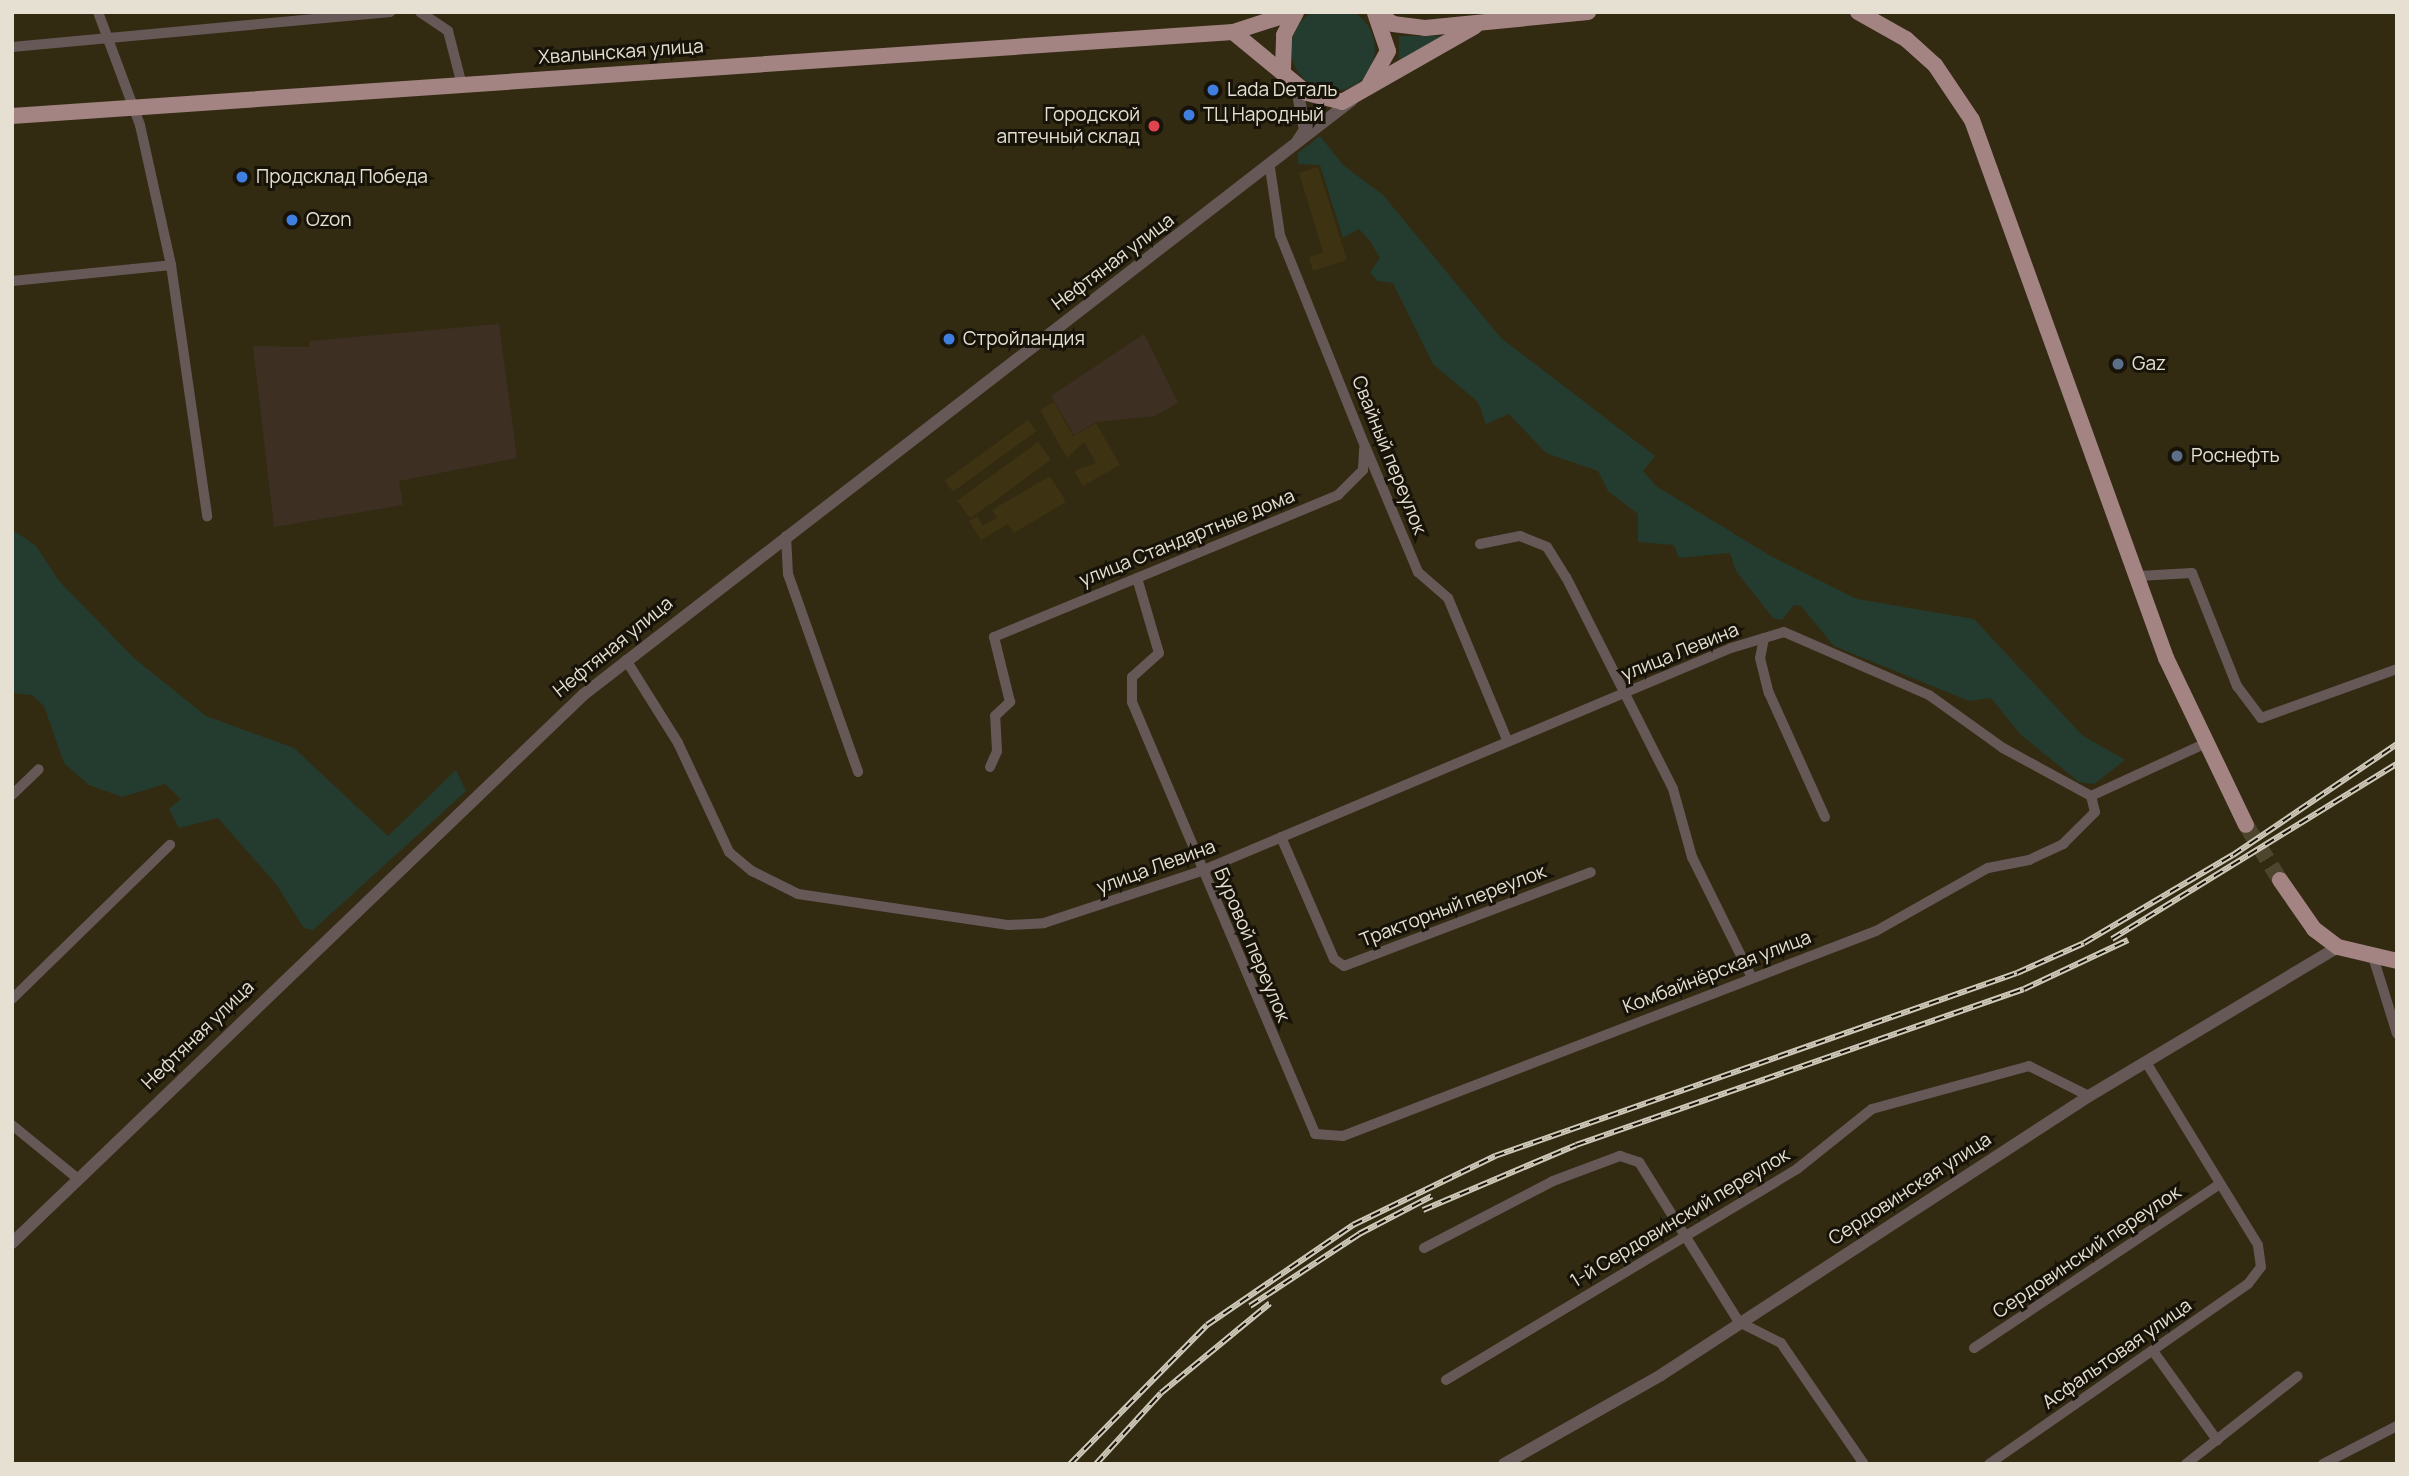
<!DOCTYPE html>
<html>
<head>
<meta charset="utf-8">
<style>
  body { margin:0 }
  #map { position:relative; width:2409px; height:1476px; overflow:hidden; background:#332a12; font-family:Manrope,sans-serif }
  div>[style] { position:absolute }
  .built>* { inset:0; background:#3d3212; transform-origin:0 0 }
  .medical>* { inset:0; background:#3d3022 }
  .green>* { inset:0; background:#233c2f }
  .round { border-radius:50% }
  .primary-tunnel>* { height:16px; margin-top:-8px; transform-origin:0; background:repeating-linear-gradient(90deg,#4e452f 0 16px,transparent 0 24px) }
  .minor>* { height:10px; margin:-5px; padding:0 5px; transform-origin:5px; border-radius:5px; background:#675858 }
  .tertiary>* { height:12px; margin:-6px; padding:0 6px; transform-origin:6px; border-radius:6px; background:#675858 }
  .primary>* { height:16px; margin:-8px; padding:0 8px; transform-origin:8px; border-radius:8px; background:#a38483 }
  .rail>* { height:6px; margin-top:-3px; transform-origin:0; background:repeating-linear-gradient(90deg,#171309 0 10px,#cfc9b9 0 20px); box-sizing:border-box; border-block:2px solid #cfc9b9 }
  .dots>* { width:19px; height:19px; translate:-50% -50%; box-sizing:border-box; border:4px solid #171309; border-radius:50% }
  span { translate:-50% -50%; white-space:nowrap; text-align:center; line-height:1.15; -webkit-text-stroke:6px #171309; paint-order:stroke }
  .street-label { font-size:19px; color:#e5e0d1 }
  .poi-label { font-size:19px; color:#e5e0d1 }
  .left { translate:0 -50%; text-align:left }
  .right { translate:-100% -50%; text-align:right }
  .frame { position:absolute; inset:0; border:14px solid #e5e0d1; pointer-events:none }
</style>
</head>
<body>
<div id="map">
  <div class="built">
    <i style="clip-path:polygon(1318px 167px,1347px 260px,1313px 271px,1309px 257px,1323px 252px,1299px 173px)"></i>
    <i style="clip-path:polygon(1054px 402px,1073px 436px,1096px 423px,1120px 465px,1083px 486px,1074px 471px,1096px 463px,1084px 442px,1067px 458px,1040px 410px)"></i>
    <i style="left:1028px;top:420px;width:14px;height:103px;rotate:54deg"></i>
    <i style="left:1038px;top:442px;width:22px;height:100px;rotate:54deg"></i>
    <i style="clip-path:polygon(1050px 476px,1066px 502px,1014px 533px,1008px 524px,981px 540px,969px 521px,977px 516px,983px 526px,997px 518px,992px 510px)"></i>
  </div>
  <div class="medical">
    <i style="clip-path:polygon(499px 324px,517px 458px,399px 481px,403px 505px,274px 527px,253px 346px,309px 347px,310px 341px)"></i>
    <i style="clip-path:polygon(1144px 334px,1178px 403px,1155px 416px,1096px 422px,1074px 435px,1051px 396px)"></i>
  </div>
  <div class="green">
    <i class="round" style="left:1291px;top:7px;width:84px;height:84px"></i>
    <i style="clip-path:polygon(1399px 36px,1441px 36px,1399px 62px)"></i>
    <i style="clip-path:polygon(1320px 136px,1343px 165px,1383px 195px,1501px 338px,1655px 456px,1643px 471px,1656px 486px,1769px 555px,1857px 599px,1974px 619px,2082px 735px,2125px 760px,2094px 784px,2079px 782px,2021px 735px,1991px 698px,1969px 701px,1834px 646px,1801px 606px,1794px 605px,1782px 620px,1773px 618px,1736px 571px,1730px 553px,1679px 558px,1674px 545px,1638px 542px,1638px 514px,1608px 491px,1598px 471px,1546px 453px,1509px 414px,1486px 424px,1478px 402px,1433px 364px,1393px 283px,1377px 281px,1370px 272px,1380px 258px,1370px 241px,1359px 229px,1343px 238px,1320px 165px,1298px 164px,1298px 153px)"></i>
    <i style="clip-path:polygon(12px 529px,36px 546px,59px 581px,134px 658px,206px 716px,294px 748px,388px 836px,456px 770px,466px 791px,313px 930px,304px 928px,276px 884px,218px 818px,179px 828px,169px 809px,181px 799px,165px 784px,122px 797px,89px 785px,64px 763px,44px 706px,32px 695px,12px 693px)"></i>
  </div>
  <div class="primary-tunnel">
    <i style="left:2246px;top:825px;width:65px;rotate:58.3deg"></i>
  </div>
  <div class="minor">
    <i style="left:98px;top:12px;width:121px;rotate:69.6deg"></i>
    <i style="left:140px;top:125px;width:143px;rotate:77.5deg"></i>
    <i style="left:171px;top:265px;width:254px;rotate:81.8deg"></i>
    <i style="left:420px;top:12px;width:34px;rotate:34deg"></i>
    <i style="left:448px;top:31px;width:56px;rotate:75.5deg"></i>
    <i style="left:12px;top:47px;width:380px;rotate:-5.3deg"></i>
    <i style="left:1270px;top:168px;width:68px;rotate:81.5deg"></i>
    <i style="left:1280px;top:235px;width:227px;rotate:68.1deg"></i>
    <i style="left:1365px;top:446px;width:137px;rotate:67.2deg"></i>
    <i style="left:1418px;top:572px;width:40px;rotate:41deg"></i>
    <i style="left:1448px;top:598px;width:154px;rotate:67.4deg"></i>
    <i style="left:12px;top:281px;width:160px;rotate:-5.7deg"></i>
    <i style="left:786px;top:536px;width:38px;rotate:87deg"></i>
    <i style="left:788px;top:574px;width:210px;rotate:70.5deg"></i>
    <i style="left:1480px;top:544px;width:41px;rotate:-11.3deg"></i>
    <i style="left:1520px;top:536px;width:29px;rotate:22deg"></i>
    <i style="left:1547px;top:547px;width:36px;rotate:58deg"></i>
    <i style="left:1566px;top:577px;width:237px;rotate:63.2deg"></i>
    <i style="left:1673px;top:789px;width:71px;rotate:74.4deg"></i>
    <i style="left:1692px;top:857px;width:133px;rotate:63.6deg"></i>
    <i style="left:2139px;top:576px;width:53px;rotate:-3.2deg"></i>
    <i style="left:2192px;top:573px;width:122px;rotate:68.3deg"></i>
    <i style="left:2237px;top:686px;width:40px;rotate:53deg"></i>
    <i style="left:2261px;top:718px;width:145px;rotate:-19.8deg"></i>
    <i style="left:1137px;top:578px;width:78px;rotate:73.7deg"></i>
    <i style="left:1159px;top:653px;width:36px;rotate:138deg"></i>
    <i style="left:1132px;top:677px;width:25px;rotate:90deg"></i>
    <i style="left:1132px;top:702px;width:469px;rotate:67deg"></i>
    <i style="left:1315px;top:1134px;width:28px;rotate:4deg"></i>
    <i style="left:1343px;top:1136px;width:571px;rotate:-21.04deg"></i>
    <i style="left:1876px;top:931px;width:129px;rotate:-29.4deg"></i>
    <i style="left:1988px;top:868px;width:42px;rotate:-11deg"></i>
    <i style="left:2029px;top:860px;width:38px;rotate:-25deg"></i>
    <i style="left:2063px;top:844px;width:45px;rotate:-45deg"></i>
    <i style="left:2095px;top:812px;width:16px;rotate:-104deg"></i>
    <i style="left:1764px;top:638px;width:20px;rotate:101deg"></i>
    <i style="left:1760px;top:658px;width:36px;rotate:76deg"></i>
    <i style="left:1769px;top:693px;width:136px;rotate:65.7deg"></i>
    <i style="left:626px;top:660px;width:98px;rotate:57.9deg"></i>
    <i style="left:678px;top:743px;width:120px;rotate:64.9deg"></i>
    <i style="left:729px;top:852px;width:30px;rotate:40deg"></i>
    <i style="left:752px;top:871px;width:51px;rotate:26.6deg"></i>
    <i style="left:798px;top:894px;width:213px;rotate:8.4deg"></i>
    <i style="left:1009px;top:925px;width:35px;rotate:-3deg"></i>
    <i style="left:1044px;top:923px;width:165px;rotate:-18.3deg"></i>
    <i style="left:1201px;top:871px;width:575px;rotate:-22.82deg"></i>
    <i style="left:1731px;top:648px;width:55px;rotate:-16.8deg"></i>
    <i style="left:1784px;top:632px;width:158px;rotate:23.5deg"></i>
    <i style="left:1929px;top:695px;width:91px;rotate:35.6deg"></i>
    <i style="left:2003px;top:748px;width:100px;rotate:28.6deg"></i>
    <i style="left:990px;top:767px;width:17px;rotate:-66deg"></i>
    <i style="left:997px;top:751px;width:35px;rotate:-93deg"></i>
    <i style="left:995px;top:716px;width:21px;rotate:-43deg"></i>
    <i style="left:1010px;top:702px;width:67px;rotate:-103.8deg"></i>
    <i style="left:994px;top:637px;width:372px;rotate:-22.4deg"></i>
    <i style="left:1338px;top:495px;width:35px;rotate:-45deg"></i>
    <i style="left:1363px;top:470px;width:21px;rotate:-87deg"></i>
    <i style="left:12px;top:795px;width:37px;rotate:-44deg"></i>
    <i style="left:2091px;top:796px;width:122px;rotate:-24.7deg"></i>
    <i style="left:1281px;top:837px;width:133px;rotate:66.5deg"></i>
    <i style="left:1334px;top:959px;width:12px;rotate:35deg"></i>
    <i style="left:1344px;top:966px;width:264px;rotate:-20.8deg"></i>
    <i style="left:2374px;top:960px;width:77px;rotate:72.7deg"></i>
    <i style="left:12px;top:999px;width:221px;rotate:-44.3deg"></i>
    <i style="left:12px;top:1125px;width:84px;rotate:39.2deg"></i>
    <i style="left:1424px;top:1248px;width:145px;rotate:-27.4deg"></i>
    <i style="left:1553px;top:1181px;width:72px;rotate:-20.5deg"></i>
    <i style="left:1620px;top:1156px;width:20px;rotate:18deg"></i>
    <i style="left:1639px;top:1162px;width:189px;rotate:58deg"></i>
    <i style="left:1739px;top:1322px;width:47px;rotate:26.6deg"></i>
    <i style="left:1781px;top:1343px;width:147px;rotate:55.6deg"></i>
    <i style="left:1974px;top:1348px;width:293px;rotate:-33.7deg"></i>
    <i style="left:2153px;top:1351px;width:110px;rotate:54.3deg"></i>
    <i style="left:1446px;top:1380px;width:410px;rotate:-31deg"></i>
    <i style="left:1797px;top:1169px;width:96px;rotate:-38.7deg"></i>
    <i style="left:1872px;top:1109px;width:163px;rotate:-15.3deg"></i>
    <i style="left:2029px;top:1066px;width:67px;rotate:26.6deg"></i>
    <i style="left:1989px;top:1464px;width:315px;rotate:-34.8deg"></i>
    <i style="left:2248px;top:1284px;width:21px;rotate:-53deg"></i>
    <i style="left:2261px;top:1267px;width:22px;rotate:-98deg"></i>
    <i style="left:2258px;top:1245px;width:212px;rotate:-121.5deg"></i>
    <i style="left:2186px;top:1464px;width:142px;rotate:-38.2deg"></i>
    <i style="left:2323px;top:1464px;width:83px;rotate:-27.2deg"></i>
  </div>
  <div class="tertiary">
    <i style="left:1296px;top:84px;width:47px;rotate:78.9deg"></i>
    <i style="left:1305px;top:130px;width:12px;rotate:125deg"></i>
    <i style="left:12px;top:1243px;width:791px;rotate:-43.82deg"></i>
    <i style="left:583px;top:695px;width:972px;rotate:-37.73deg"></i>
    <i style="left:1504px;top:1464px;width:180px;rotate:-29.5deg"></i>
    <i style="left:1661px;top:1375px;width:511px;rotate:-33.1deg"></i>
    <i style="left:2089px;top:1096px;width:290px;rotate:-30.9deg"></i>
  </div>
  <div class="primary">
    <i style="left:1376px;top:12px;width:21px;rotate:35deg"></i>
    <i style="left:1393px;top:24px;width:32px;rotate:7deg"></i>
    <i style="left:1425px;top:28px;width:164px;rotate:-5.6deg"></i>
    <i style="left:1858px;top:12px;width:55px;rotate:29.4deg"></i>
    <i style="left:1906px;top:39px;width:39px;rotate:42deg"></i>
    <i style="left:1935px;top:65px;width:66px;rotate:56.1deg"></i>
    <i style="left:1972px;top:120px;width:572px;rotate:70.17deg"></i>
    <i style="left:2166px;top:658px;width:185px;rotate:64.4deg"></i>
    <i style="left:1233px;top:32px;width:96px;rotate:39.5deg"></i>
    <i style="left:1307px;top:93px;width:36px;rotate:14deg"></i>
    <i style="left:1342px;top:102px;width:153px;rotate:-29.7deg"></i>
    <i style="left:1283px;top:68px;width:33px;rotate:-88deg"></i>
    <i style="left:1284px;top:35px;width:26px;rotate:-62deg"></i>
    <i style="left:1368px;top:87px;width:41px;rotate:-60.9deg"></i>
    <i style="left:1388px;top:51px;width:40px;rotate:-108.9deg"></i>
    <i style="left:12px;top:116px;width:1224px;rotate:-3.94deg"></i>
    <i style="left:1233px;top:32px;width:65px;rotate:-17.9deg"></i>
    <i style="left:2280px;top:880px;width:60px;rotate:55.2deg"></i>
    <i style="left:2314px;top:929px;width:30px;rotate:37deg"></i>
    <i style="left:2338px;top:947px;width:61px;rotate:13.3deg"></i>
  </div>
  <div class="rail">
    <i style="left:2112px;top:939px;width:334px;rotate:-31.6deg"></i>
    <i style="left:1423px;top:1210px;width:166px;rotate:-23deg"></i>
    <i style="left:1576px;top:1145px;width:474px;rotate:-19.2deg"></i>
    <i style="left:2024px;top:989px;width:115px;rotate:-25.2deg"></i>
    <i style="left:1250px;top:1306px;width:131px;rotate:-33.4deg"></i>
    <i style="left:1359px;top:1234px;width:82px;rotate:-27.5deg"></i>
    <i style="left:1070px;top:1464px;width:195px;rotate:-45.4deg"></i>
    <i style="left:1207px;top:1325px;width:177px;rotate:-34.4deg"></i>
    <i style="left:1353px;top:1225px;width:158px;rotate:-25.9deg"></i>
    <i style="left:1495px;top:1156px;width:553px;rotate:-19.32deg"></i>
    <i style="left:2017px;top:973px;width:73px;rotate:-24.1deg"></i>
    <i style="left:2084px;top:943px;width:173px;rotate:-30.6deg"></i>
    <i style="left:2233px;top:855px;width:198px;rotate:-34.1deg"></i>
    <i style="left:1096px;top:1464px;width:96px;rotate:-47.5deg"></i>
    <i style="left:1161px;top:1393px;width:141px;rotate:-39.5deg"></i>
  </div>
  <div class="dots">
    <i style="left:1213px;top:90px;background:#3f7fe0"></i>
    <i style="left:1189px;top:115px;background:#3f7fe0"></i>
    <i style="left:1154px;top:126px;background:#e0444e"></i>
    <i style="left:242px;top:177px;background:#3f7fe0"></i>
    <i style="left:292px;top:220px;background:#3f7fe0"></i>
    <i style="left:949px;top:339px;background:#3f7fe0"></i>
    <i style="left:2118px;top:364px;background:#5c6f8a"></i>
    <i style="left:2177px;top:456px;background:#5c6f8a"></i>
  </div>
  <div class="street-label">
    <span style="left:621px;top:52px;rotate:-4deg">Хвалынская улица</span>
    <span style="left:1113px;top:262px;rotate:-37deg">Нефтяная улица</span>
    <span style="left:1389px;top:455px;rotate:68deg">Свайный переулок</span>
    <span style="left:1187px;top:538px;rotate:-22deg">улица Стандартные дома</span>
    <span style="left:613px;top:647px;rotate:-39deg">Нефтяная улица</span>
    <span style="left:1680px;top:652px;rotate:-22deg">улица Левина</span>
    <span style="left:1156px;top:867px;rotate:-20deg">улица Левина</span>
    <span style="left:1453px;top:906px;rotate:-21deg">Тракторный переулок</span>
    <span style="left:1252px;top:945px;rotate:67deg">Буровой переулок</span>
    <span style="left:1717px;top:972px;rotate:-21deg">Комбайнёрская улица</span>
    <span style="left:198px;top:1035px;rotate:-44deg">Нефтяная улица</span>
    <span style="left:1910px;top:1189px;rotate:-33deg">Сердовинская улица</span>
    <span style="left:1680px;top:1218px;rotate:-31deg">1-й Сердовинский переулок</span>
    <span style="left:2087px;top:1252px;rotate:-34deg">Сердовинский переулок</span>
    <span style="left:2117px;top:1354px;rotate:-35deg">Асфальтовая улица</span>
  </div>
  <div class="poi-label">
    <span class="left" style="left:1227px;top:90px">Lada Dеталь</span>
    <span class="right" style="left:1140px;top:126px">Городской<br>аптечный склад</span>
    <span class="left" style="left:1203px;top:115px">ТЦ Народный</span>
    <span class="left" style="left:256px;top:177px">Продсклад Победа</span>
    <span class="left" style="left:306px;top:220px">Ozon</span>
    <span class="left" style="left:963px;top:339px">Стройландия</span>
    <span class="left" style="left:2132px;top:364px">Gaz</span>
    <span class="left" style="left:2191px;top:456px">Роснефть</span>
  </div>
  <div class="frame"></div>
</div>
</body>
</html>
